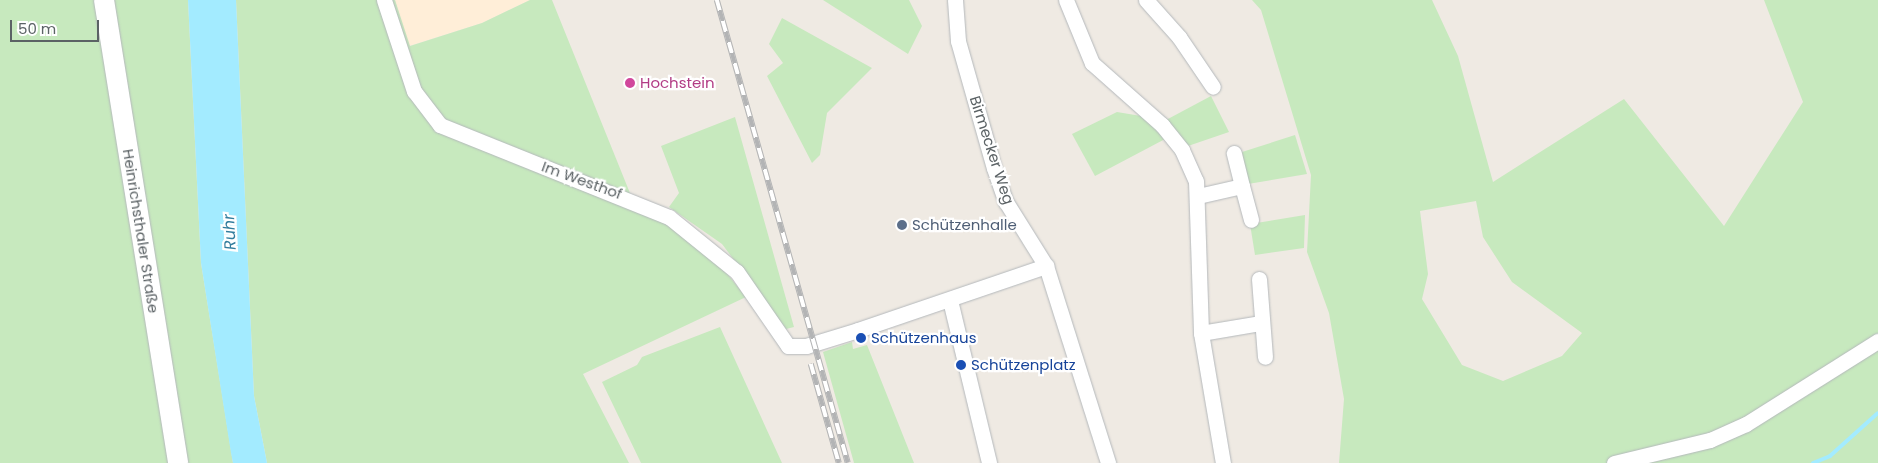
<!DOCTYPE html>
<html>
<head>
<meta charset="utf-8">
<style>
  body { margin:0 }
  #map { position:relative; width:1878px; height:463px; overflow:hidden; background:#efeae3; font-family:Poppins,sans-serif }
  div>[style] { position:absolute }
  .commercial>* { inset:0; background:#ffeed8 }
  .green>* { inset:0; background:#c7e9be }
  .water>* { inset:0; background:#a3ebff }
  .stream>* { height:4px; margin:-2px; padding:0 2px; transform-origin:2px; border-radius:2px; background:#a3ebff }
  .roads { filter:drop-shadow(0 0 1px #b4b8bb) drop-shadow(0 0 1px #b4b8bb) }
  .minor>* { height:15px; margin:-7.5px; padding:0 7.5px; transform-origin:7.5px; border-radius:7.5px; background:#fff }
  .secondary>* { height:20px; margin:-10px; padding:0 10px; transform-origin:10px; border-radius:10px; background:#fff }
  .rail>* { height:5.5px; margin-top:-2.75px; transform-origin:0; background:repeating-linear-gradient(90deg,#fff 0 11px,#b3b4b5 0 22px); box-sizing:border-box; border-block:1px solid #b3b4b5 }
  .dots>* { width:14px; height:14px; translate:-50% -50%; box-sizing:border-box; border:2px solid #fff; border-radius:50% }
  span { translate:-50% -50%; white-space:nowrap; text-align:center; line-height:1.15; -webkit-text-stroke:4.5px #fff; paint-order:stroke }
  .hotel-label { font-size:15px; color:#b23c85 }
  .left { translate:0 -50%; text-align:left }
  .street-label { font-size:15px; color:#5b6265 }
  .service-label { font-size:15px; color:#4e5e75 }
  .transit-label { font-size:15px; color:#164399 }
  .water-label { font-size:16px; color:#327d9d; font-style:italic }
  .scale { position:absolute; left:10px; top:20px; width:89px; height:22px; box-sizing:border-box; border:2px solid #5b6265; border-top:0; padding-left:6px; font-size:15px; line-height:18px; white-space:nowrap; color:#5b6265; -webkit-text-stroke:4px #fff; paint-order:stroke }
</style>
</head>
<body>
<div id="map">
  <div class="commercial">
    <i style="clip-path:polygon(395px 0,530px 0,482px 23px,409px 46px)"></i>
  </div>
  <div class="green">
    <i style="clip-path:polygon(0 0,188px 0,201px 263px,233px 463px,0 463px)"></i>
    <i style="clip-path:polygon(236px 0,395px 0,410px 46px,482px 23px,530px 0,552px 0,636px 208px,680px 232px,720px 265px,746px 297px,583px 374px,629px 463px,267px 463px,254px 396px)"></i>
    <i style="clip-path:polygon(823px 0,909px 0,922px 26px,908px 54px)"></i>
    <i style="clip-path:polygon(evenodd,1252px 0,1432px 0,1458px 56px,1493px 182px,1624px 99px,1724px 226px,1803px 102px,1764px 0,1878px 0,1878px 463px,1339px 463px,1344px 399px,1329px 313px,1307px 252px,1311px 175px,1261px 10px,1252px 0,1476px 201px,1483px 237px,1512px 282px,1582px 333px,1562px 356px,1503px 381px,1462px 365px,1422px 299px,1428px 274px,1420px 211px,1476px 201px)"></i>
    <i style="clip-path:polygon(782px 18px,872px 68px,827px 113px,820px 155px,812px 163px,767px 76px,783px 63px,769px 44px)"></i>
    <i style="clip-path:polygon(1211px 96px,1229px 132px,1188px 146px,1166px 120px)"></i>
    <i style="clip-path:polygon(1117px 112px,1141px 116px,1167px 138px,1095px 176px,1072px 134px)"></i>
    <i style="clip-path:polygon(735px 117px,794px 327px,786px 329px,722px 244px,669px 207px,679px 193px,661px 146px)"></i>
    <i style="clip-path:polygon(1295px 135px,1307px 174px,1248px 184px,1242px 152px)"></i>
    <i style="clip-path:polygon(1305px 215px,1304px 248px,1255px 255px,1250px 224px)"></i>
    <i style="clip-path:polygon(720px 327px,782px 463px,641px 463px,602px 382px,637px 365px,642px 357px)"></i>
    <i style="clip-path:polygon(852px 342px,853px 349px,867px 345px,914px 463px,854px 463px,823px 352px)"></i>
  </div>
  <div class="water">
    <i style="clip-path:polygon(188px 0,236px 0,254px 396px,267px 463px,233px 463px,231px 453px,201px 263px)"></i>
  </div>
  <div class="stream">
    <i style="left:1813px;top:463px;width:18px;rotate:-22deg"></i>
    <i style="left:1830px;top:456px;width:64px;rotate:-41.9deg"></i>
  </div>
  <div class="roads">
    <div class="minor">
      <i style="left:384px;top:0;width:96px;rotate:71.8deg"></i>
      <i style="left:414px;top:91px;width:43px;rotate:52.6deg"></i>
      <i style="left:440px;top:125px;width:247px;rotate:21.9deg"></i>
      <i style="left:669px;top:217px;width:87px;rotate:39deg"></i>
      <i style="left:737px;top:272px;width:90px;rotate:55.4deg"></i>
      <i style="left:788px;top:346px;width:18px"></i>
      <i style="left:806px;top:346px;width:54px;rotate:-17.1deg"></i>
      <i style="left:858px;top:330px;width:199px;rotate:-18.8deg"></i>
      <i style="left:955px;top:0;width:41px;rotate:85.8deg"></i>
      <i style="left:958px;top:41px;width:132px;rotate:74.2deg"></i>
      <i style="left:994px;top:168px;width:36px;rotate:71deg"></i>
      <i style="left:1006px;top:202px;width:75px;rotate:58deg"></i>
      <i style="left:1046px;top:266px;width:207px;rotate:72.5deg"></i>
      <i style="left:1066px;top:0;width:68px;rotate:67.6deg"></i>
      <i style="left:1092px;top:63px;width:94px;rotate:41.5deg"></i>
      <i style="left:1162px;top:125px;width:32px;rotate:51deg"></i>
      <i style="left:1182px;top:150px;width:34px;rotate:66deg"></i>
      <i style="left:1196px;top:181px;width:152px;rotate:88.1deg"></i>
      <i style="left:1201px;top:333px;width:132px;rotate:80.4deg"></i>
      <i style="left:1146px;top:0;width:50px;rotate:48.3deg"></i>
      <i style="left:1179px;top:37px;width:60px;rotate:55.8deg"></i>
      <i style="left:1242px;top:186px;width:35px;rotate:75deg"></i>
      <i style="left:1198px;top:196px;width:45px;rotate:-12.8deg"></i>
      <i style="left:1242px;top:186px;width:34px;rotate:-104deg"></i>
      <i style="left:1259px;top:279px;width:78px;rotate:85.6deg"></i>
      <i style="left:950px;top:300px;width:168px;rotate:76.5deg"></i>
      <i style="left:1201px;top:333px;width:61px;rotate:-9.5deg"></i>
      <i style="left:1614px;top:463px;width:99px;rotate:-13.5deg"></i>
      <i style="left:1710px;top:440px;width:39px;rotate:-24deg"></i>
      <i style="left:1746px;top:424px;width:156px;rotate:-32.2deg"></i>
    </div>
    <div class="secondary">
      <i style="left:104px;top:0;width:469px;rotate:80.9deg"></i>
    </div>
  </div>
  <div class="rail">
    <i style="left:717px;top:0;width:481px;rotate:74.2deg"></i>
    <i style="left:811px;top:364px;width:103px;rotate:74.2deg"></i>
  </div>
  <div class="dots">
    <i style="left:630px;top:83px;background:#d1479c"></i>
    <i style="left:902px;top:225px;background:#5c6f8a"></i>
    <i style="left:861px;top:338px;background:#1a4fb4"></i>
    <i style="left:961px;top:365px;background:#1a4fb4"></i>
  </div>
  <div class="hotel-label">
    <span class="left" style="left:640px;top:83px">Hochstein</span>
  </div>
  <div class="street-label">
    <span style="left:992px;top:150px;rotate:72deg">Birmecker Weg</span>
    <span style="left:582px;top:180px;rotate:20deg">Im Westhof</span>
    <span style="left:141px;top:231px;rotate:81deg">Heinrichsthaler Straße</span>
  </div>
  <div class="service-label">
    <span class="left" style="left:912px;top:225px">Schützenhalle</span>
  </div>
  <div class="transit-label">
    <span class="left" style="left:871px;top:338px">Schützenhaus</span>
    <span class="left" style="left:971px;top:365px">Schützenplatz</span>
  </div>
  <div class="water-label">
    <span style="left:230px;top:232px;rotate:-93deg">Ruhr</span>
  </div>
  <div class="scale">50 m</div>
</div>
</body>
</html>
